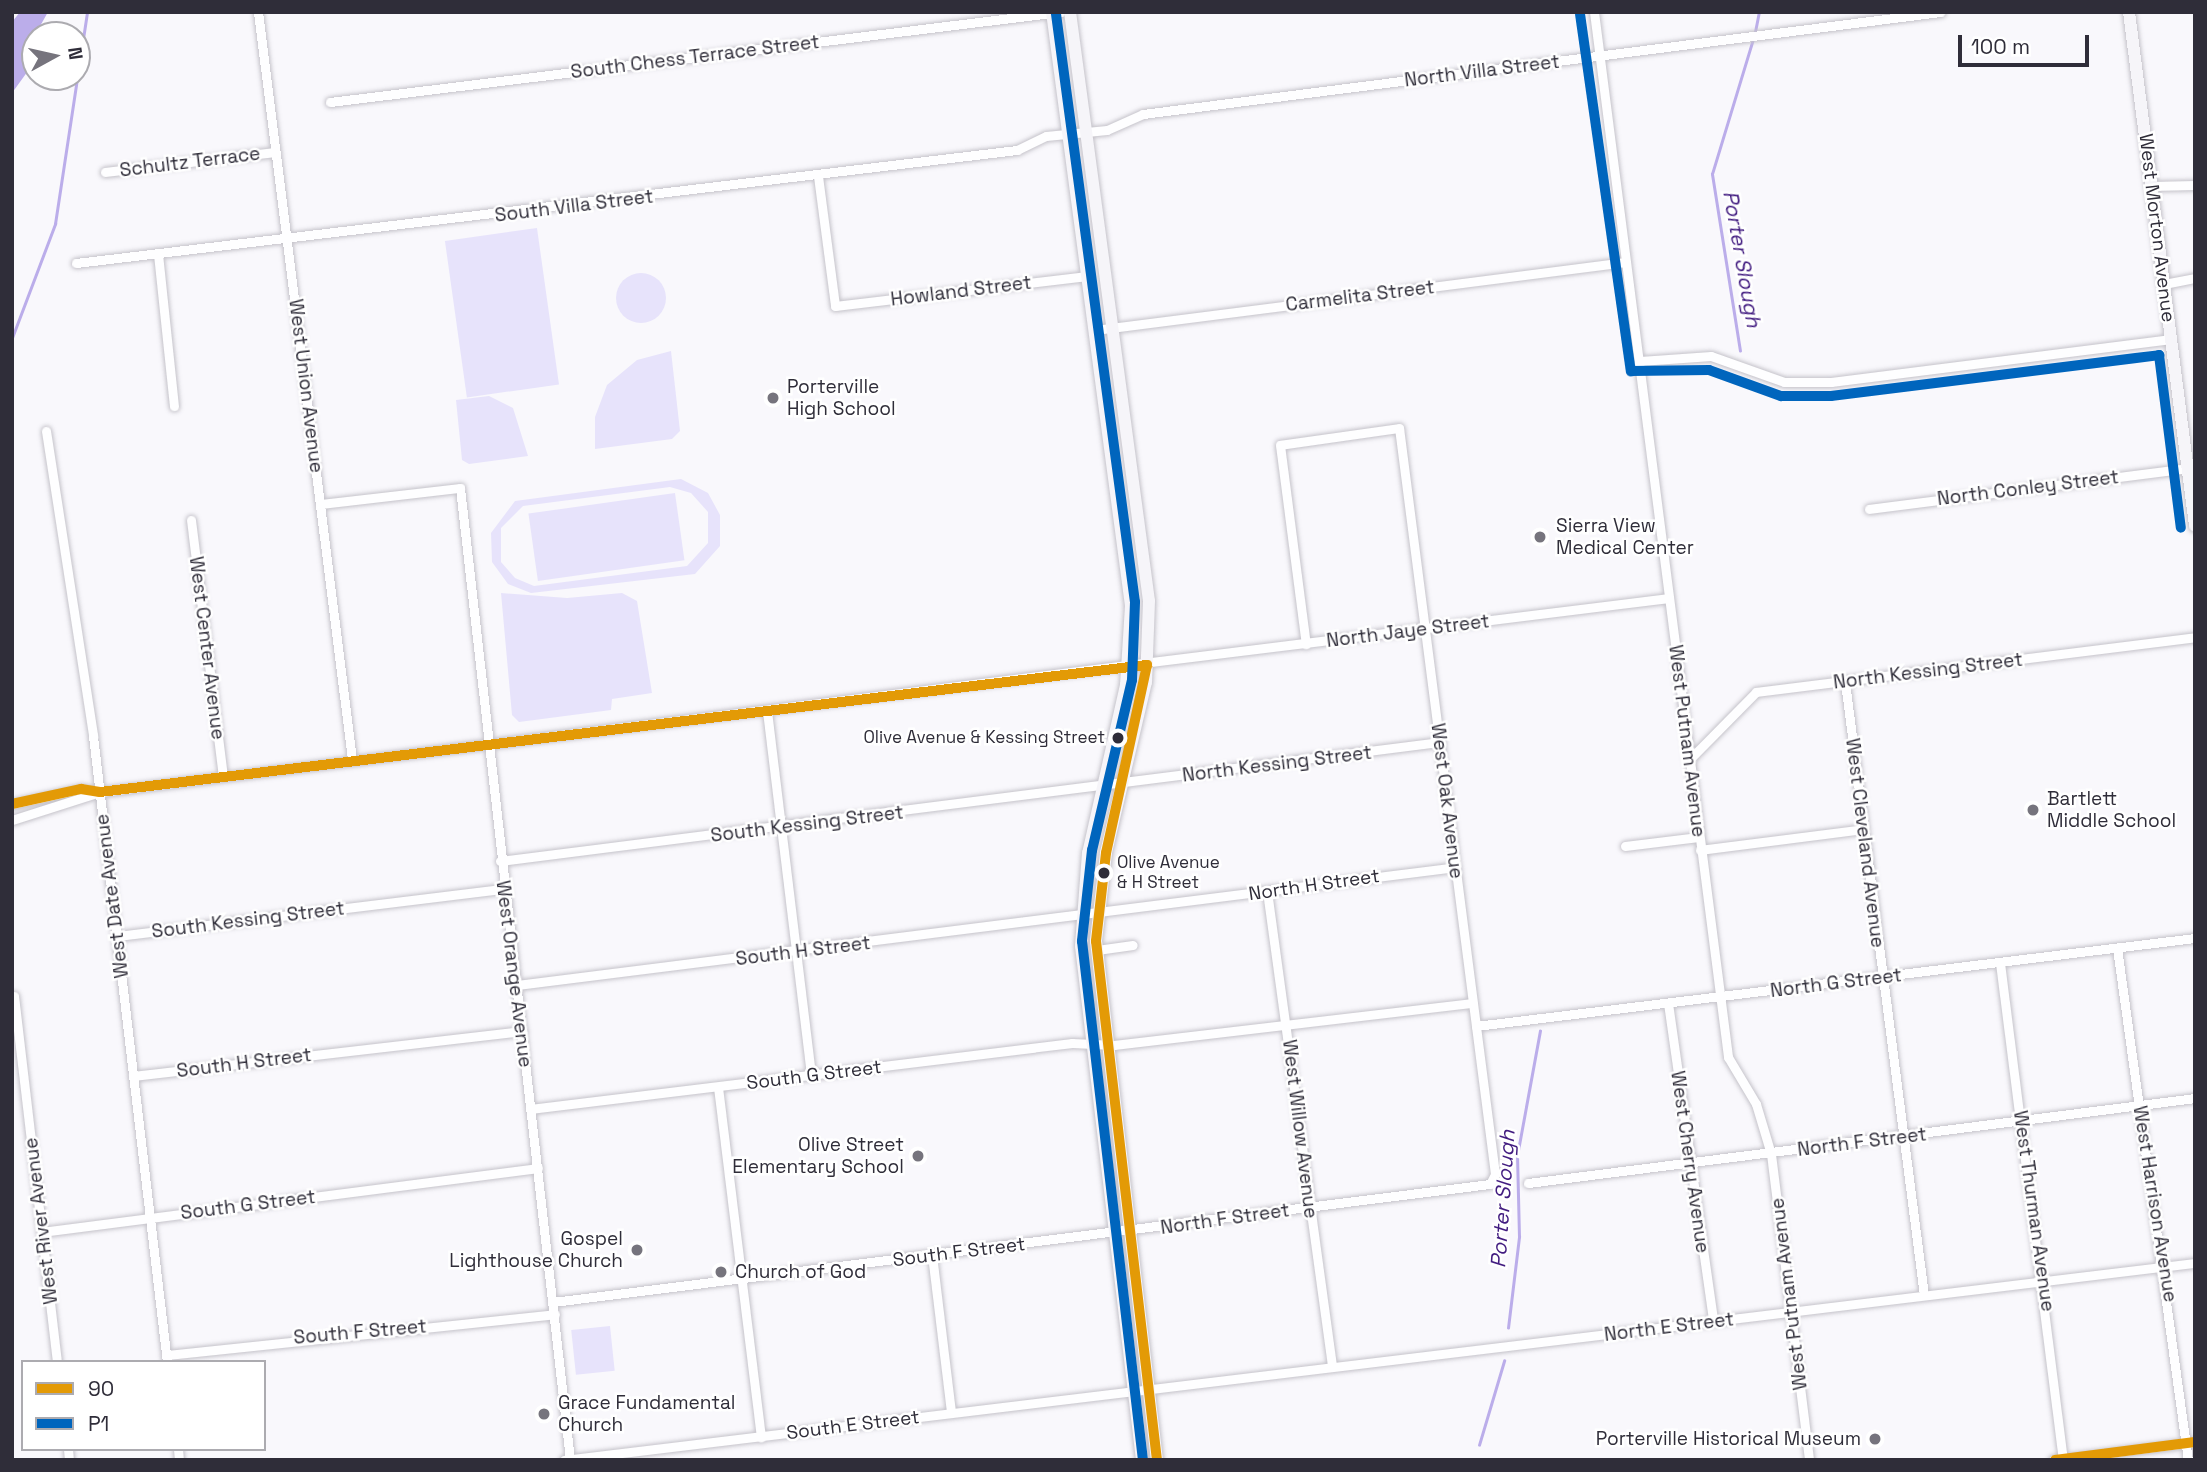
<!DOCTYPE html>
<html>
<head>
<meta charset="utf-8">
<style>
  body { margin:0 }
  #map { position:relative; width:2207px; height:1472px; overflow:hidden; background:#f9f8fc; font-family:"Space Grotesk",sans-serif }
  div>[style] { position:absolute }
  .green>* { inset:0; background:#e7e3fb; transform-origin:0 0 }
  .round { border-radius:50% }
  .water>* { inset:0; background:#bbadea }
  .stream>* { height:2.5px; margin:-1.25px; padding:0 1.25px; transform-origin:1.25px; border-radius:1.25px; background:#bbadea }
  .roads { filter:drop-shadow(0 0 2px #c5c3ca) drop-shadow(0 0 2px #c5c3ca) }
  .minor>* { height:9px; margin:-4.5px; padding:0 4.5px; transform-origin:4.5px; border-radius:4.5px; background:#fefeff }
  .major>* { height:12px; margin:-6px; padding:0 6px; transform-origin:6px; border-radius:6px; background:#f6f5f9 }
  .bus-1>* { height:10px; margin:-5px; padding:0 5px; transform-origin:5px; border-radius:5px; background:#e39a06 }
  .bus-2>* { height:10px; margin:-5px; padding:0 5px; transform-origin:5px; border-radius:5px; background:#0065bd }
  .dots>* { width:19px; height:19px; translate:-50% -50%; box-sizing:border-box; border:4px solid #fff; border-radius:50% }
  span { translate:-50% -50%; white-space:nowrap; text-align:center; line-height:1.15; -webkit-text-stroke:5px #fff; paint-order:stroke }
  .bus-label { font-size:17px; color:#2f2d39 }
  .right { translate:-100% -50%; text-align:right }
  .left { translate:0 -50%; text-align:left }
  .street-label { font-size:19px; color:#2f2d39 }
  .poi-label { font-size:19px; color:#2f2d39 }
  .water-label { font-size:21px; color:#421c80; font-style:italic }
  .frame { position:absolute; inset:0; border:14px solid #2f2d39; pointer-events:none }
  .legend { position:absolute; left:21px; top:1360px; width:245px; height:91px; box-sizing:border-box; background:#fff; border:2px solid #acabb0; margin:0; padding:9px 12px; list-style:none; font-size:21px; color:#2f2d39 }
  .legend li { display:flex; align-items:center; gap:14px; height:35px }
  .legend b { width:35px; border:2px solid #acabb0 }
  .north { position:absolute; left:21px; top:21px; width:70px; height:70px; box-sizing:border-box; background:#fff; border:2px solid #acabb0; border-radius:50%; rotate:82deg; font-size:19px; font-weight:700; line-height:28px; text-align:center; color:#2f2d39 }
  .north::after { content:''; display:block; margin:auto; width:24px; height:32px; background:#76747d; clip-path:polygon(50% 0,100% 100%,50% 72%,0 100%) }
  .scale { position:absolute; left:1958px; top:35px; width:131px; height:32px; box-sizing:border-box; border:4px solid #2f2d39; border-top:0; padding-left:9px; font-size:21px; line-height:24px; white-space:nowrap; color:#2f2d39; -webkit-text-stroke:5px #fff; paint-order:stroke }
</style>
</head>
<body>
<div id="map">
  <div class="green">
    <i style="left:537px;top:228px;width:158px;height:93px;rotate:82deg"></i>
    <i class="round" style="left:616px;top:273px;width:50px;height:50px"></i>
    <i style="clip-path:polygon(671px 351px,680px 431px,672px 439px,595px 449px,595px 417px,607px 385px,637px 360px)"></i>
    <i style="clip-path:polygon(489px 396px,513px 408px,528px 456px,469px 464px,462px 460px,456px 400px)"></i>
    <i style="clip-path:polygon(evenodd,681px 479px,708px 493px,720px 515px,720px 546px,695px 574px,531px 593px,508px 584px,492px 562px,491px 533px,515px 501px,681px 479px,670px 487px,691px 493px,708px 512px,708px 543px,687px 566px,534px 586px,515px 578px,501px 562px,501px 528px,523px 506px,670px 487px)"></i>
    <i style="left:675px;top:493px;width:68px;height:148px;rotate:82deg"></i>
    <i style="clip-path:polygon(501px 593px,567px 598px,622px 593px,637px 601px,652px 693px,612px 699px,611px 710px,519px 722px,512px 715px)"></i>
    <i style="left:610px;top:1326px;width:45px;height:39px;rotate:84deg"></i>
  </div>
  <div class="water">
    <i style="clip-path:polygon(20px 12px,48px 12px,35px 35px,33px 64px,12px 93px,12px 22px)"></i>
  </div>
  <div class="stream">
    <i style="left:1755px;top:32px;width:20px;rotate:-79deg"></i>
    <i style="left:12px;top:338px;width:122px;rotate:-69.3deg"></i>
    <i style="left:55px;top:224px;width:214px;rotate:-81.4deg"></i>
    <i style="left:1740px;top:351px;width:179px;rotate:-99deg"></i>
    <i style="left:1712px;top:174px;width:141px;rotate:-73.1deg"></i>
    <i style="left:1508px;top:1328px;width:92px;rotate:-83.1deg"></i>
    <i style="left:1519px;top:1237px;width:81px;rotate:-91.4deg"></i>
    <i style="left:1517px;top:1156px;width:127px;rotate:-79.6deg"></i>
    <i style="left:1479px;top:1445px;width:88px;rotate:-73.4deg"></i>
  </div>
  <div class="roads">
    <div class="minor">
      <i style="left:258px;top:12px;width:753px;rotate:82.83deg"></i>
      <i style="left:1594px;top:12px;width:1054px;rotate:82.69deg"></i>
      <i style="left:1728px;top:1057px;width:55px;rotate:59.2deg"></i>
      <i style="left:1756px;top:1104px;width:52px;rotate:73.3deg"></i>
      <i style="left:1771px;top:1154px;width:308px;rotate:82.9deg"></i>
      <i style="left:330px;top:102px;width:736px;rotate:-7.03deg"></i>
      <i style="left:105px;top:172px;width:171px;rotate:-6.7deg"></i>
      <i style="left:818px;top:176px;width:131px;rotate:82.5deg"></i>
      <i style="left:835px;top:306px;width:254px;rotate:-6.8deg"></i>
      <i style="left:2151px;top:186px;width:44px;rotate:-1.3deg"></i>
      <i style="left:158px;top:254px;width:153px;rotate:84deg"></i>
      <i style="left:76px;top:263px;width:948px;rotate:-6.85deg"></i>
      <i style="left:1017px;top:150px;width:32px;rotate:-26deg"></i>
      <i style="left:1046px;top:136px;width:61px;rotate:-5.6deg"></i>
      <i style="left:1107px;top:130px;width:39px;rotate:-24deg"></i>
      <i style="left:1143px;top:114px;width:804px;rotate:-7.29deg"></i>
      <i style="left:2164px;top:284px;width:32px;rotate:-11deg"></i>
      <i style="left:1095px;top:330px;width:535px;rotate:-7.3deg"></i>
      <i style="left:1640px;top:361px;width:71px;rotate:-4deg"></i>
      <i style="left:1711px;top:356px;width:77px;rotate:19.6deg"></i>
      <i style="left:1784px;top:382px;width:47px"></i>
      <i style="left:1831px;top:382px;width:343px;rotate:-7.2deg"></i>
      <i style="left:46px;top:431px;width:309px;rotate:81.2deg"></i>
      <i style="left:93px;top:736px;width:630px;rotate:83.26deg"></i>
      <i style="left:321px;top:504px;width:140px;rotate:-6.6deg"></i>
      <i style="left:460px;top:488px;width:978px;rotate:83.54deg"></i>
      <i style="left:1869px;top:509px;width:322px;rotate:-7.3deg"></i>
      <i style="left:191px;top:520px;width:258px;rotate:82.9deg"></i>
      <i style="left:1845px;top:682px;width:618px;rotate:82.66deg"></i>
      <i style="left:767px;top:711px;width:367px;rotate:83.1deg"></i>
      <i style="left:1689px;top:760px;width:95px;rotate:-45.4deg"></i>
      <i style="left:1756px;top:692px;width:442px;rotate:-7.1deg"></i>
      <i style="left:12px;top:804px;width:71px;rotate:-12.3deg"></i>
      <i style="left:81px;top:789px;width:19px;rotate:9deg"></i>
      <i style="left:100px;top:792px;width:1581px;rotate:-7.05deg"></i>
      <i style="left:12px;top:820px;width:92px;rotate:-17.7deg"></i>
      <i style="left:1625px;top:846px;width:74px;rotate:-7deg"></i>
      <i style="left:1700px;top:850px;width:164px;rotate:-7.3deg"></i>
      <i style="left:500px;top:861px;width:948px;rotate:-7.22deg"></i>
      <i style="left:1267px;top:891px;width:479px;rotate:82.2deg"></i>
      <i style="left:118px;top:936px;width:388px;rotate:-7deg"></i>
      <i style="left:2117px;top:948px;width:517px;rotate:82.11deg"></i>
      <i style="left:1097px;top:950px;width:36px;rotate:-8deg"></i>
      <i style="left:2000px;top:963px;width:501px;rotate:82.78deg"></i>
      <i style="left:517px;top:985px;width:946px;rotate:-7.16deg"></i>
      <i style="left:14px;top:996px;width:369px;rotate:83.3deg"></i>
      <i style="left:1668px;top:1003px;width:321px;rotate:81.9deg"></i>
      <i style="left:1476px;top:1026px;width:724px;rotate:-6.98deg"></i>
      <i style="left:133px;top:1076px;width:392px;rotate:-6.6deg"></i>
      <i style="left:718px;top:1087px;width:353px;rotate:83deg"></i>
      <i style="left:530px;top:1109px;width:546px;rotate:-6.94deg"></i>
      <i style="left:1072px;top:1043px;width:42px;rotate:2.7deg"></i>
      <i style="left:1114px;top:1045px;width:361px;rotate:-6.7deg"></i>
      <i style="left:1528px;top:1183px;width:672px;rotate:-7.26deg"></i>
      <i style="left:42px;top:1232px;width:500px;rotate:-7.35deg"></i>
      <i style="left:932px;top:1255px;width:158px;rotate:83.1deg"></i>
      <i style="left:553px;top:1302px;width:944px;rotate:-7.18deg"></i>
      <i style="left:1490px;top:1184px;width:11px;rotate:-63deg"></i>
      <i style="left:1495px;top:1174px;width:752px;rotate:-97.33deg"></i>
      <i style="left:1399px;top:428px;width:120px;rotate:171.9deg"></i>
      <i style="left:1280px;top:445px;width:201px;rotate:82.6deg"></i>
      <i style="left:167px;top:1355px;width:390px;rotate:-6deg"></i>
      <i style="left:68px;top:1449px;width:11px;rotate:85deg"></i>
      <i style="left:178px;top:1449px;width:11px;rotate:85deg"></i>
      <i style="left:564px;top:1460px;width:1643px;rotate:-6.89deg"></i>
      <i style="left:2053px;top:1460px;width:143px;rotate:-7.2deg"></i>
    </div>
    <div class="major">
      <i style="left:1052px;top:12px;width:599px;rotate:82.42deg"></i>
      <i style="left:1131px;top:606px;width:79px;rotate:93.6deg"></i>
      <i style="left:1126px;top:685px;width:172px;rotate:102.7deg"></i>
      <i style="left:1088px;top:853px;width:93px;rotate:94.3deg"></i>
      <i style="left:1081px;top:946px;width:518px;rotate:83.23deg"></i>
      <i style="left:1070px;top:12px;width:594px;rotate:82.36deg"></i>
      <i style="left:1149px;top:601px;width:81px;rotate:92.1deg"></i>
      <i style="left:1146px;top:682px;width:176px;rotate:103.2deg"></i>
      <i style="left:1106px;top:853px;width:89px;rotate:96.5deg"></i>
      <i style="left:1096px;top:941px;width:523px;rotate:83.3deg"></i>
      <i style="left:2129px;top:12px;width:518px;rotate:82.68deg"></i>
    </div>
  </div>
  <div class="bus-1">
    <i style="left:12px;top:804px;width:71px;rotate:-12.3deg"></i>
    <i style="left:81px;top:789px;width:19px;rotate:9deg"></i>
    <i style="left:100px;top:792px;width:1055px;rotate:-6.92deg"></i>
    <i style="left:1147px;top:665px;width:192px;rotate:102.3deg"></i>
    <i style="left:1106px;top:853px;width:89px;rotate:96.5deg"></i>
    <i style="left:1096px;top:941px;width:523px;rotate:83.3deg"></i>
    <i style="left:2055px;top:1460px;width:141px;rotate:-7.3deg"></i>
  </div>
  <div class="bus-2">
    <i style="left:1056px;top:14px;width:593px;rotate:82.35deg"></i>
    <i style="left:1135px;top:602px;width:78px;rotate:92.2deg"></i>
    <i style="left:1132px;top:680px;width:175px;rotate:103.2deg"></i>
    <i style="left:1092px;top:850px;width:92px;rotate:96.3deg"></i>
    <i style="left:1082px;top:941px;width:523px;rotate:83.3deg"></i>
    <i style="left:1580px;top:14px;width:361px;rotate:81.9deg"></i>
    <i style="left:1631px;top:371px;width:78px;rotate:-0.7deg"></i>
    <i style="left:1709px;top:370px;width:77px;rotate:19.9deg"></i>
    <i style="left:1781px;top:396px;width:50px"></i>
    <i style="left:1831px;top:396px;width:331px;rotate:-7.1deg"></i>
    <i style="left:2159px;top:355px;width:174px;rotate:82.8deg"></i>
  </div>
  <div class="dots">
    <i style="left:773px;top:398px;background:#76747d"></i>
    <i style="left:1540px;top:537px;background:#76747d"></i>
    <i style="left:1118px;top:738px;background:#2f2d39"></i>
    <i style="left:2033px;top:810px;background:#76747d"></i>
    <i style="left:1104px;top:873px;background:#2f2d39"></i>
    <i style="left:918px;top:1156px;background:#76747d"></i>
    <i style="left:637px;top:1250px;background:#76747d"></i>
    <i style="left:721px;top:1272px;background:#76747d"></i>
    <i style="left:544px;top:1414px;background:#76747d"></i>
    <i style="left:1875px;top:1439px;background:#76747d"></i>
  </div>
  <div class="bus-label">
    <span class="right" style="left:1105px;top:738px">Olive Avenue &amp; Kessing Street</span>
    <span class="left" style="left:1117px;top:873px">Olive Avenue<br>&amp; H Street</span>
  </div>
  <div class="street-label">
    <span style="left:695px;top:57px;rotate:-7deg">South Chess Terrace Street</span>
    <span style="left:1482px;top:71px;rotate:-7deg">North Villa Street</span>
    <span style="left:190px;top:162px;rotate:-7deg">Schultz Terrace</span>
    <span style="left:574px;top:206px;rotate:-7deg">South Villa Street</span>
    <span style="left:2157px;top:228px;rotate:83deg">West Morton Avenue</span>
    <span style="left:961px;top:291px;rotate:-7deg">Howland Street</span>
    <span style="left:1360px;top:296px;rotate:-7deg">Carmelita Street</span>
    <span style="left:306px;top:386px;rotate:83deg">West Union Avenue</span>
    <span style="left:2028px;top:488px;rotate:-7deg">North Conley Street</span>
    <span style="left:1408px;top:631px;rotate:-7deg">North Jaye Street</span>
    <span style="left:207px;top:648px;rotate:83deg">West Center Avenue</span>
    <span style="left:1928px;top:671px;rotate:-7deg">North Kessing Street</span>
    <span style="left:1687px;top:741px;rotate:83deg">West Putnam Avenue</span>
    <span style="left:1277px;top:764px;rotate:-7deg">North Kessing Street</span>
    <span style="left:1447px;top:801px;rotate:83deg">West Oak Avenue</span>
    <span style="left:807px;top:824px;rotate:-7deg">South Kessing Street</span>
    <span style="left:1865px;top:843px;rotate:83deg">West Cleveland Avenue</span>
    <span style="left:1314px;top:885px;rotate:-8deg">North H Street</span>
    <span style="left:112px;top:896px;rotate:-97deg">West Date Avenue</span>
    <span style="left:248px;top:920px;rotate:-7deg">South Kessing Street</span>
    <span style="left:803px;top:951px;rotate:-7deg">South H Street</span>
    <span style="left:514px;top:974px;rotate:83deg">West Orange Avenue</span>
    <span style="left:1836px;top:983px;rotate:-7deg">North G Street</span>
    <span style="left:244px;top:1063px;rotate:-7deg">South H Street</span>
    <span style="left:814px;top:1075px;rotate:-7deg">South G Street</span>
    <span style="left:1300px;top:1129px;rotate:83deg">West Willow Avenue</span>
    <span style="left:1862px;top:1142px;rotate:-7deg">North F Street</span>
    <span style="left:1690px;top:1162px;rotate:82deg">West Cherry Avenue</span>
    <span style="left:2155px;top:1204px;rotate:81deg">West Harrison Avenue</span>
    <span style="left:248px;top:1205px;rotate:-7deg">South G Street</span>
    <span style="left:2034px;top:1211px;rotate:82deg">West Thurman Avenue</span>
    <span style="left:1225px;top:1219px;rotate:-8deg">North F Street</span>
    <span style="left:41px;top:1221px;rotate:-97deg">West River Avenue</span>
    <span style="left:959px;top:1252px;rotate:-7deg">South F Street</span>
    <span style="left:1789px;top:1294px;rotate:-97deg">West Putnam Avenue</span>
    <span style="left:1669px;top:1327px;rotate:-7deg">North E Street</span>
    <span style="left:360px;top:1332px;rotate:-5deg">South F Street</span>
    <span style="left:853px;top:1425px;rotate:-7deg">South E Street</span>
  </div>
  <div class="poi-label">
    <span class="left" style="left:787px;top:398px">Porterville<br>High School</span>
    <span class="left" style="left:1556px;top:537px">Sierra View<br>Medical Center</span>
    <span class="left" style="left:2047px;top:810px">Bartlett<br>Middle School</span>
    <span class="right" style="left:904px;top:1156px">Olive Street<br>Elementary School</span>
    <span class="right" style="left:623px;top:1250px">Gospel<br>Lighthouse Church</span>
    <span class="left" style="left:735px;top:1272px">Church of God</span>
    <span class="left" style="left:558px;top:1414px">Grace Fundamental<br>Church</span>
    <span class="right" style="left:1861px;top:1439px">Porterville Historical Museum</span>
  </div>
  <div class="water-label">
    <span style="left:1742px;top:259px;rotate:80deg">Porter Slough</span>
    <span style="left:1503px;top:1199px;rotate:-86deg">Porter Slough</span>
  </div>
  <div class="frame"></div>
  <ul class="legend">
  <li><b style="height:9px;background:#e39a06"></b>90</li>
  <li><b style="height:9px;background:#0065bd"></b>P1</li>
  </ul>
  <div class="north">N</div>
  <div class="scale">100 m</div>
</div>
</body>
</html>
